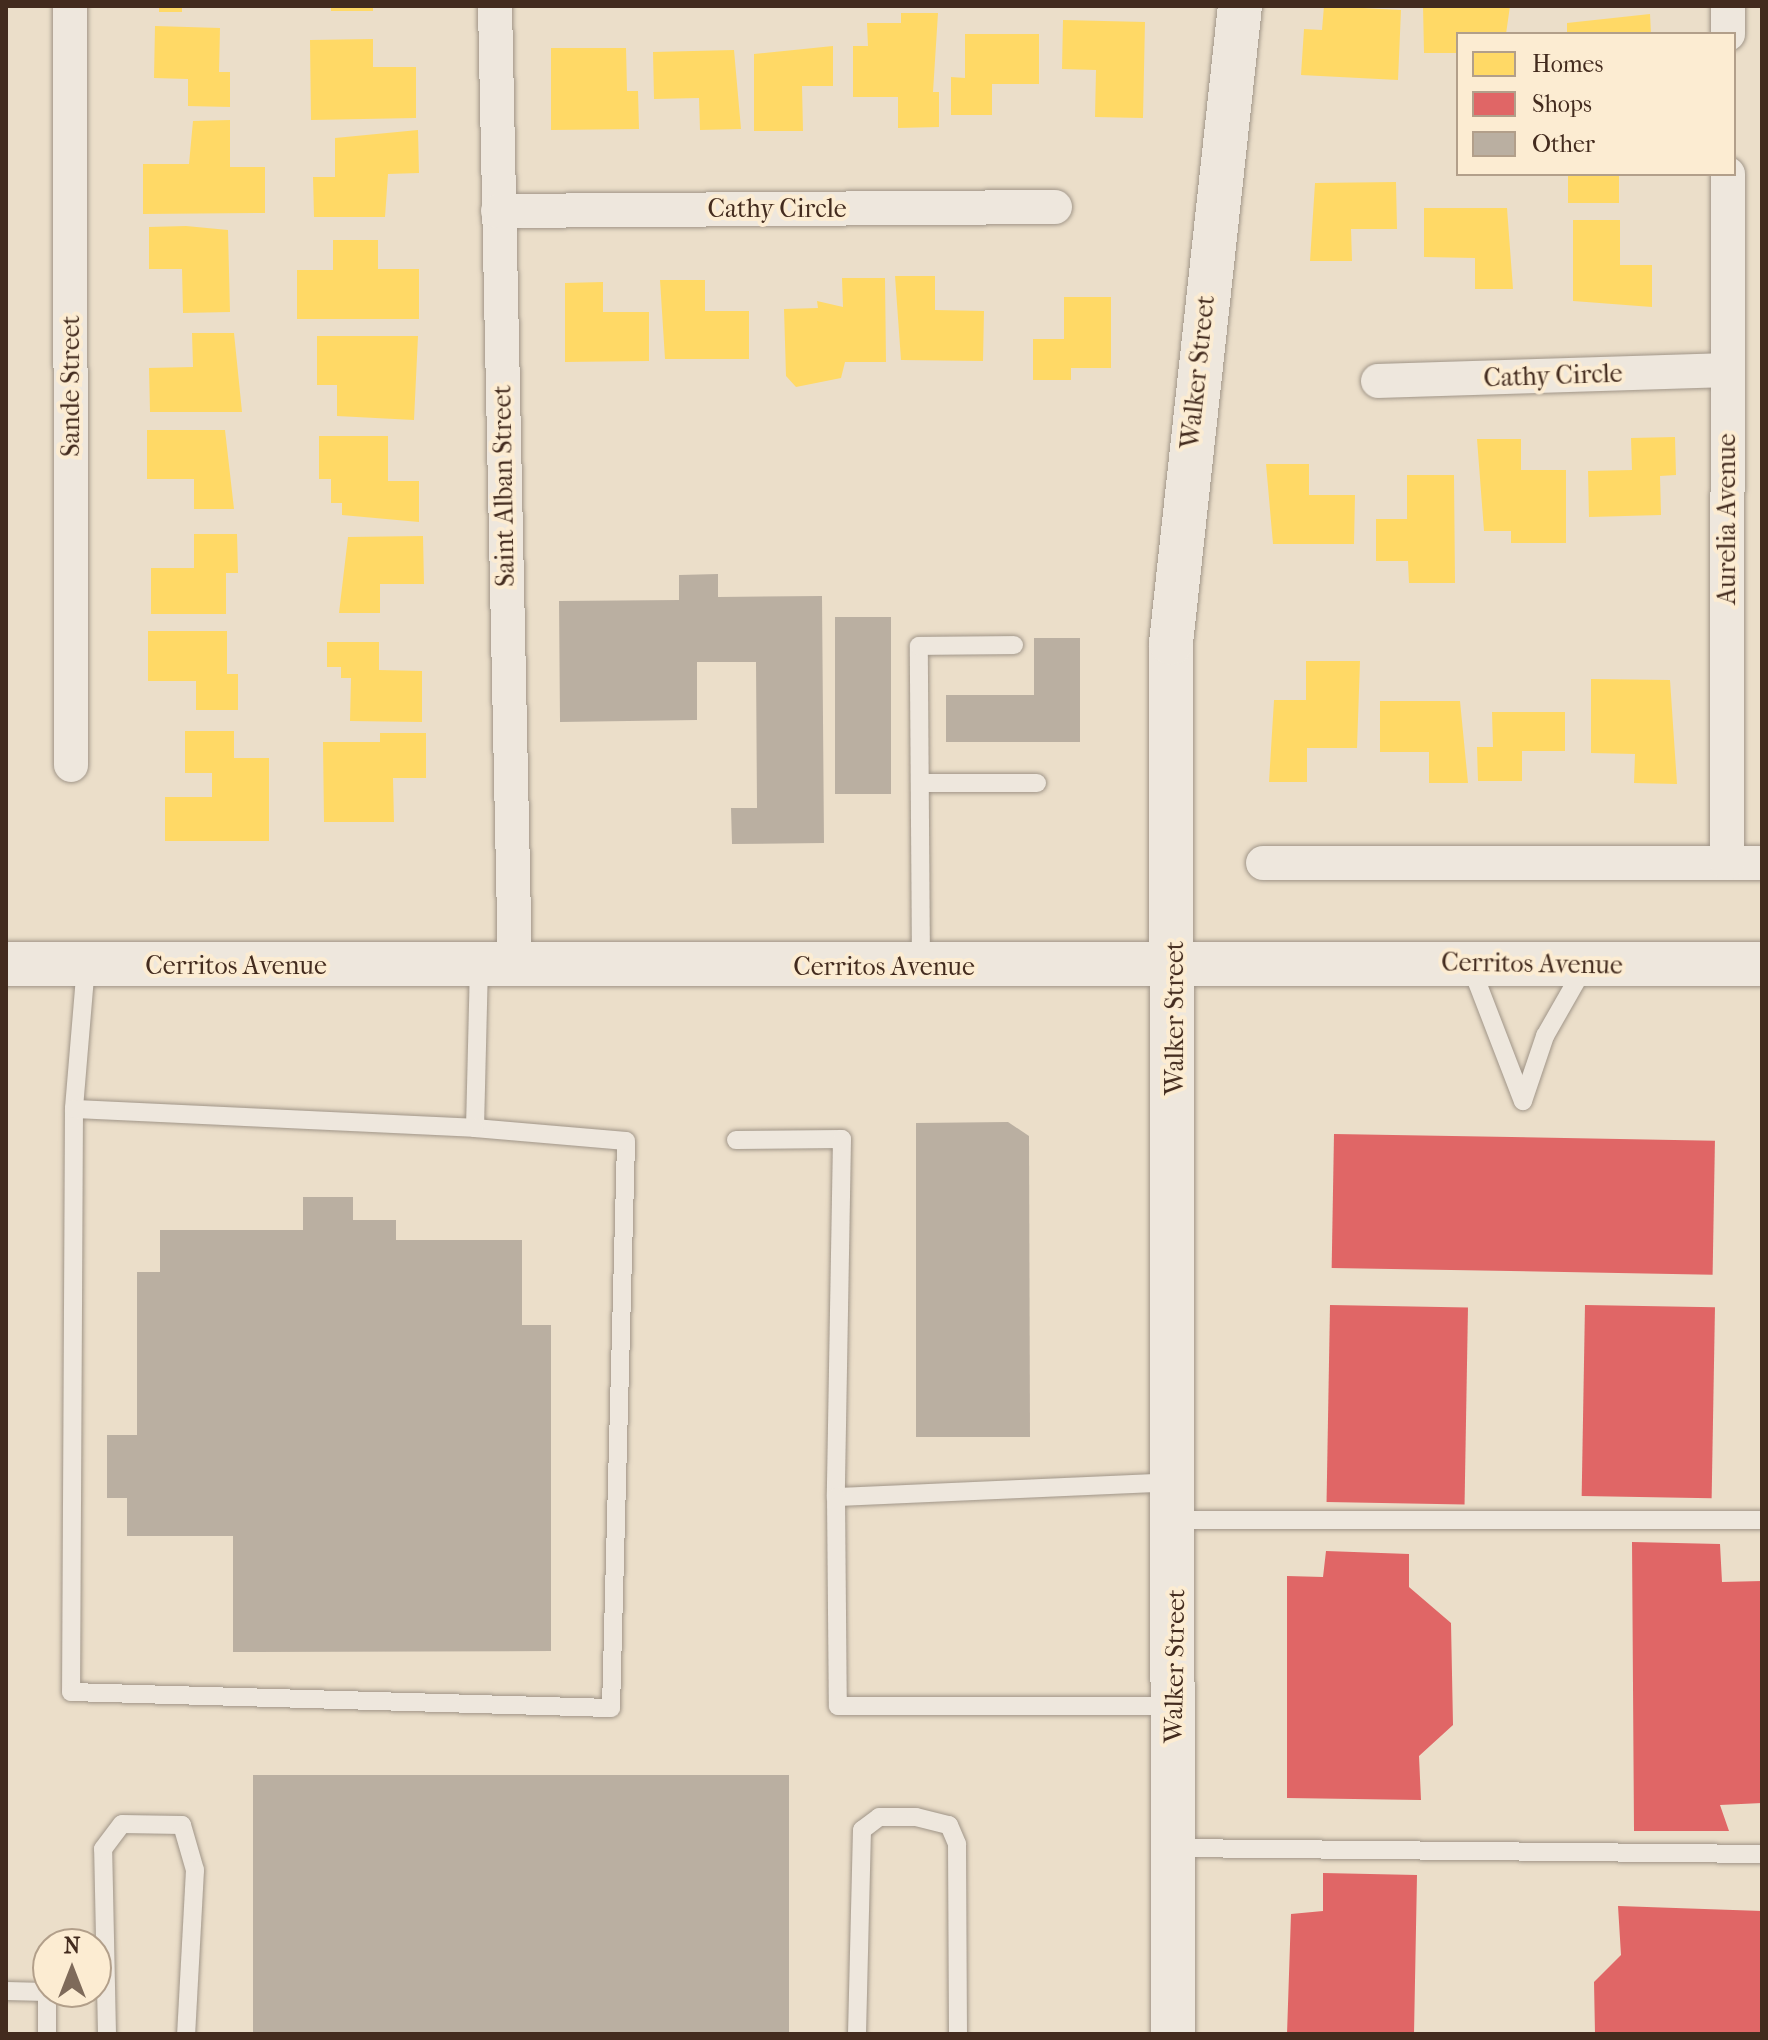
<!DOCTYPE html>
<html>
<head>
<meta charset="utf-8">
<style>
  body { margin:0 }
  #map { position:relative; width:1768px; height:2040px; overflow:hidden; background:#ebdec9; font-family:"IM FELL French Canon",serif }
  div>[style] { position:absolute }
  .homes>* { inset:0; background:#ffd966; transform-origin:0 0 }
  .shops>* { inset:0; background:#e06666; transform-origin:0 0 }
  .building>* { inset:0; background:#baafa1; transform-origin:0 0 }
  .roads { filter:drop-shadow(0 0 2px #a09588) drop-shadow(0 0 2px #a09588) }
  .service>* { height:18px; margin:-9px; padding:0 9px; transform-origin:9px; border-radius:9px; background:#eee7dd }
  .minor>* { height:34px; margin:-17px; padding:0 17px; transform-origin:17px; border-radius:17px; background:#eee7dd }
  .secondary>* { height:44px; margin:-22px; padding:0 22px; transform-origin:22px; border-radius:22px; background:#eee7dd }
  span { translate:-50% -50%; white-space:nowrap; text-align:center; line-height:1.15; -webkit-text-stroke:8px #fcecd2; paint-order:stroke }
  .street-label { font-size:26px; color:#432b1e }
  .frame { position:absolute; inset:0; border:8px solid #432b1e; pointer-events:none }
  .legend { position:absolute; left:1456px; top:32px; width:280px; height:144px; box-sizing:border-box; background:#fcecd2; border:2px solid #b29f8a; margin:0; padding:10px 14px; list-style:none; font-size:24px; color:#432b1e }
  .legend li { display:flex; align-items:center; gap:16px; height:40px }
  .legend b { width:40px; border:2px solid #b29f8a }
  .north { position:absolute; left:32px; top:1928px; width:80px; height:80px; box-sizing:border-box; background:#fcecd2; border:2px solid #b29f8a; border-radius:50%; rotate:0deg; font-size:22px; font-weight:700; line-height:32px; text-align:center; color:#432b1e }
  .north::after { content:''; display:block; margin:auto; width:28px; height:36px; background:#7e6a5a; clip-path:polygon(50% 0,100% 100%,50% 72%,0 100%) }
</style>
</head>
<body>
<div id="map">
  <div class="homes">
    <i style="left:159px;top:6px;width:23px;height:6px"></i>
    <i style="left:331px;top:6px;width:42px;height:5px"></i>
    <i style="clip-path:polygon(1324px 6px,1401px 10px,1398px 80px,1301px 75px,1304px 29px,1322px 30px)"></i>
    <i style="clip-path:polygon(1423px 6px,1510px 6px,1506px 34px,1458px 34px,1458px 53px,1424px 53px)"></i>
    <i style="clip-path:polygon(901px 13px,938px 13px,933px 92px,939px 92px,939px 127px,898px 128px,898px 97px,853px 97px,853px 46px,868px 46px,867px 23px,901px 23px)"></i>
    <i style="clip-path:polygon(1650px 14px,1651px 34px,1567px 34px,1567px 23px)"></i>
    <i style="clip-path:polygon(1063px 20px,1145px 22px,1143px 118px,1095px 117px,1096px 70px,1062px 69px)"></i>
    <i style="clip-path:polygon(155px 26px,220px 28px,219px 72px,230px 72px,230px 107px,188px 106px,188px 79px,154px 78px)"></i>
    <i style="clip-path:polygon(965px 34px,1039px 34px,1039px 84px,992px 84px,992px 115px,951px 115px,951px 77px,965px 78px)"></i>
    <i style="clip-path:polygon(373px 39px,373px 67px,416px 67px,416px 118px,311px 120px,310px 40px)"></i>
    <i style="clip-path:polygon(833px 46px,833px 86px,802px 86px,803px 131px,754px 131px,754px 54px)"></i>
    <i style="clip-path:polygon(551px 48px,626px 48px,627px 91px,638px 91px,639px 129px,551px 130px)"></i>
    <i style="clip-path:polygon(734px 50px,741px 129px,700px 130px,699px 98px,654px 99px,653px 52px)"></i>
    <i style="clip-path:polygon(230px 120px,230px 167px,265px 167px,265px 213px,143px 214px,143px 164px,189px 164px,193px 121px)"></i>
    <i style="clip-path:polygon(418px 130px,419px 173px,388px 174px,385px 217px,314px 217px,313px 177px,335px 177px,335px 138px)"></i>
    <i style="left:1568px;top:174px;width:51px;height:29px"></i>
    <i style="clip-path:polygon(1396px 182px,1397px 229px,1351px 229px,1352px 261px,1310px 261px,1315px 183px)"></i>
    <i style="clip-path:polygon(1424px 208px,1507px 208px,1513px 289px,1475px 289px,1475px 258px,1424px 257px)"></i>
    <i style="clip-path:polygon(1573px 220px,1620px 220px,1620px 265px,1652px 265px,1652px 307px,1573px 301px)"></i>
    <i style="clip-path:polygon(186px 226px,228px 230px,230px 312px,183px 313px,182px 269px,149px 269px,149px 227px)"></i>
    <i style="clip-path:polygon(333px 240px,378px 240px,378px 269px,419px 269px,419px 319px,297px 319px,297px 270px,333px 270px)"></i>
    <i style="clip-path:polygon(895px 276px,935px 276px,935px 310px,984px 311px,983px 361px,901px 360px)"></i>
    <i style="clip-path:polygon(842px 278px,885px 278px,886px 362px,845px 362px,841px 378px,796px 387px,786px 376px,784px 309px,818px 308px,817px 301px,843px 307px)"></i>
    <i style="clip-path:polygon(660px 280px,705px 280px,705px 311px,749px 311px,749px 359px,665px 359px)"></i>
    <i style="clip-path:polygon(603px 282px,603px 312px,649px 312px,649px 361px,565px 362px,565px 283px)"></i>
    <i style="clip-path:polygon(1064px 297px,1111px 297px,1111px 368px,1071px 368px,1071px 380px,1033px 380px,1033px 339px,1064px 339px)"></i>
    <i style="clip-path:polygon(192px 333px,234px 333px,242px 412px,150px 412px,149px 368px,193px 367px)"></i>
    <i style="clip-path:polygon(317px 336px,418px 336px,414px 420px,337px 416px,337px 385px,317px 385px)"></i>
    <i style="clip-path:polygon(147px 430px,225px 430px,234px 509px,194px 509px,194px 479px,147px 479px)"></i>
    <i style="clip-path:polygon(319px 436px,388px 436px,388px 481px,419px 481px,419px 522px,342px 515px,342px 503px,331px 503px,331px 479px,319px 479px)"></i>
    <i style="clip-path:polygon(1675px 437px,1676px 475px,1660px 476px,1661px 515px,1589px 517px,1588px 471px,1632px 470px,1631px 438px)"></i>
    <i style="clip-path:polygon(1477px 439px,1521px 439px,1521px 470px,1566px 470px,1566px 543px,1511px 543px,1511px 531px,1484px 531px)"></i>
    <i style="clip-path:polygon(1266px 464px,1309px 464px,1309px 495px,1355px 495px,1354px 544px,1273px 544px)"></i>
    <i style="clip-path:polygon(1407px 475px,1454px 475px,1455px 583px,1409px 583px,1408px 561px,1376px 561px,1376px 519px,1407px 519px)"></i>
    <i style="clip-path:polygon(194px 534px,237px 534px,238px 573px,226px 573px,226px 614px,151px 614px,151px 568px,194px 568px)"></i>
    <i style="clip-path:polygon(423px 536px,424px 584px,380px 584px,380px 613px,339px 613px,348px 537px)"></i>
    <i style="clip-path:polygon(148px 631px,227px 631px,227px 674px,238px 674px,238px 710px,196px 710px,196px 681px,148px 681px)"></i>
    <i style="clip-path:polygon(327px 642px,379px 642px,379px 670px,422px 671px,422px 722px,350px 721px,351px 678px,341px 678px,341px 667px,327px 667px)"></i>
    <i style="clip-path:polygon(1306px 661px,1360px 661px,1357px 748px,1307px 748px,1307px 782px,1269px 782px,1274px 700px,1306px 700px)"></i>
    <i style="clip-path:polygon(1591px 679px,1670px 680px,1677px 784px,1634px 783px,1635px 754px,1591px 753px)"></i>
    <i style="clip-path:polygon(1380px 701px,1460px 701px,1468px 783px,1429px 783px,1429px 752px,1380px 752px)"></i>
    <i style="clip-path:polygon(1492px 712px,1565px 712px,1565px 751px,1522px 751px,1522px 781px,1478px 781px,1477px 747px,1493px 747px)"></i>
    <i style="clip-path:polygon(185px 731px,234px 731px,234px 758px,269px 758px,269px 841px,165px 841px,165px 797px,212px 797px,212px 773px,185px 773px)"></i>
    <i style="clip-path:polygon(380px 733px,426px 733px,426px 778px,393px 778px,394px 822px,324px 822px,323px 742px,380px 742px)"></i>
  </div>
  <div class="shops">
    <i style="left:1334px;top:1134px;width:381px;height:134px;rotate:1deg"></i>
    <i style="left:1330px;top:1305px;width:138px;height:197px;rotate:1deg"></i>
    <i style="left:1585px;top:1305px;width:130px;height:191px;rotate:1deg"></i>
    <i style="clip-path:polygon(1632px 1542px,1720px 1544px,1722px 1582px,1762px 1581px,1762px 1803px,1720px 1805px,1729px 1831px,1634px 1831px)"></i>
    <i style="clip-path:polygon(1326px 1551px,1409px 1554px,1409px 1587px,1451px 1623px,1453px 1725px,1419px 1756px,1421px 1800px,1287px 1798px,1287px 1576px,1323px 1577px)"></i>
    <i style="clip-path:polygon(1323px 1873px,1417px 1875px,1414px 2034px,1287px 2034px,1291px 1914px,1323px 1911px)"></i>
    <i style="clip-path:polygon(1618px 1906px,1762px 1911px,1762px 2034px,1595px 2034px,1594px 1982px,1621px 1955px)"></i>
  </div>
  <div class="building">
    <i style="clip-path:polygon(718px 574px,718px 597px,822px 596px,824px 843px,732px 844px,731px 808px,757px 808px,756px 662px,697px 662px,697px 720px,560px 722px,559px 601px,679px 600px,679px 575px)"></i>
    <i style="left:835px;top:617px;width:56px;height:177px"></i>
    <i style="clip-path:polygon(1034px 638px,1080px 638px,1080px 742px,946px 742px,946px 695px,1034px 695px)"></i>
    <i style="clip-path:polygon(1008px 1122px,1029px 1136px,1030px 1437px,916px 1437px,916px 1123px)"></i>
    <i style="clip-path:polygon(303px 1197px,353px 1197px,353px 1220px,396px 1220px,396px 1240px,522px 1240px,522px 1325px,551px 1325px,551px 1651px,233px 1652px,233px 1536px,127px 1536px,127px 1498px,107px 1498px,107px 1435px,137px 1435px,137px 1272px,160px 1272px,160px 1230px,303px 1230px)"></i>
    <i style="left:253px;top:1775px;width:536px;height:259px"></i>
  </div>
  <div class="roads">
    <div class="service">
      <i style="left:920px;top:783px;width:117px"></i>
      <i style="left:1470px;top:964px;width:147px;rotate:68.9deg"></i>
      <i style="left:86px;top:965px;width:144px;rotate:94.8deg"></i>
      <i style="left:74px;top:1109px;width:583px;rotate:90.29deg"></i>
      <i style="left:71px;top:1692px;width:540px;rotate:1.7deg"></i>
      <i style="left:611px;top:1708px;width:567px;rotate:-88.48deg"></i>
      <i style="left:626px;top:1141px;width:152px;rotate:-175.1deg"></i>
      <i style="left:475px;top:1128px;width:163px;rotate:-88.6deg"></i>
      <i style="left:921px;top:965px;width:319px;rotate:-90.4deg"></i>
      <i style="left:919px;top:646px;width:95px;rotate:-0.6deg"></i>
      <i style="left:1523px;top:1101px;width:69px;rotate:-71.3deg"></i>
      <i style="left:1545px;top:1036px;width:81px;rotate:-60.3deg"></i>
      <i style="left:74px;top:1109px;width:401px;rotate:2.7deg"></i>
      <i style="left:736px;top:1140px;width:106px;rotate:-0.5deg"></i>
      <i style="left:842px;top:1139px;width:358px;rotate:91deg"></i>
      <i style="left:836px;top:1497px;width:339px;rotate:-2.5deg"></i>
      <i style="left:836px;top:1497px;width:209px;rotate:89.5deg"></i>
      <i style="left:838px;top:1706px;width:336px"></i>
      <i style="left:1176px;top:1520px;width:586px"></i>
      <i style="left:1173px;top:1848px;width:589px;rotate:0.58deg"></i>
      <i style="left:6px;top:1991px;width:41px;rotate:1.4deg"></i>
      <i style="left:47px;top:1992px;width:42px;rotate:90deg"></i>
      <i style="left:107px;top:2034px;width:185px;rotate:-91.2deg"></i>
      <i style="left:103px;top:1849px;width:31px;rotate:-53deg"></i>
      <i style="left:122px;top:1824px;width:60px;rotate:1deg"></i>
      <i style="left:182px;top:1825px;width:47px;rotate:73.9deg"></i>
      <i style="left:195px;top:1870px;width:164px;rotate:93.1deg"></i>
      <i style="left:857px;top:2034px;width:204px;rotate:-88.6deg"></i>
      <i style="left:862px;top:1830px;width:21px;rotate:-37deg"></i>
      <i style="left:879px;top:1817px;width:37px"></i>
      <i style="left:916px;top:1817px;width:34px;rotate:14deg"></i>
      <i style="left:949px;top:1825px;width:21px;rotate:67deg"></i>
      <i style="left:957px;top:1844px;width:190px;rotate:89.7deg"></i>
    </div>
    <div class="minor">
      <i style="left:70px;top:6px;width:759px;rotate:89.92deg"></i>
      <i style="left:495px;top:6px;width:961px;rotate:88.81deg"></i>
      <i style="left:1728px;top:34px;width:28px;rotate:-90deg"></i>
      <i style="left:498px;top:211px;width:557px;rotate:-0.41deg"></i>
      <i style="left:1378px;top:381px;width:350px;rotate:-1.8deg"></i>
      <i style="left:1263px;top:863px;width:499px"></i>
      <i style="left:1727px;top:863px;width:689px;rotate:-89.92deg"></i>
    </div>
    <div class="secondary">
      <i style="left:6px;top:964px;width:1756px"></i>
      <i style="left:1173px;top:2034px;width:1391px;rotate:-90.08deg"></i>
      <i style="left:1171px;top:643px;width:641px;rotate:-83.82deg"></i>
    </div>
  </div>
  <div class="street-label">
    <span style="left:777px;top:209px">Cathy Circle</span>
    <span style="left:1198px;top:372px;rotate:-84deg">Walker Street</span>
    <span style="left:1553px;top:376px;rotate:-2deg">Cathy Circle</span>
    <span style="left:71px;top:386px;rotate:-90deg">Sande Street</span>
    <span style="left:504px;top:486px;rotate:-91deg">Saint Alban Street</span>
    <span style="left:1727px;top:519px;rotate:-90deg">Aurelia Avenue</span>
    <span style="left:1532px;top:964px;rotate:1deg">Cerritos Avenue</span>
    <span style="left:236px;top:966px">Cerritos Avenue</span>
    <span style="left:884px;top:967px">Cerritos Avenue</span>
    <span style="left:1175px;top:1018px;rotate:-90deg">Walker Street</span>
    <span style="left:1175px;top:1666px;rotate:-89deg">Walker Street</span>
  </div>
  <div class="frame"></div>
  <ul class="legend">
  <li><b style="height:22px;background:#ffd966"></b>Homes</li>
  <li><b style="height:22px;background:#e06666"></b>Shops</li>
  <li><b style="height:22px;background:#baafa1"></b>Other</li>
  </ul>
  <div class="north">N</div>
</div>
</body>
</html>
